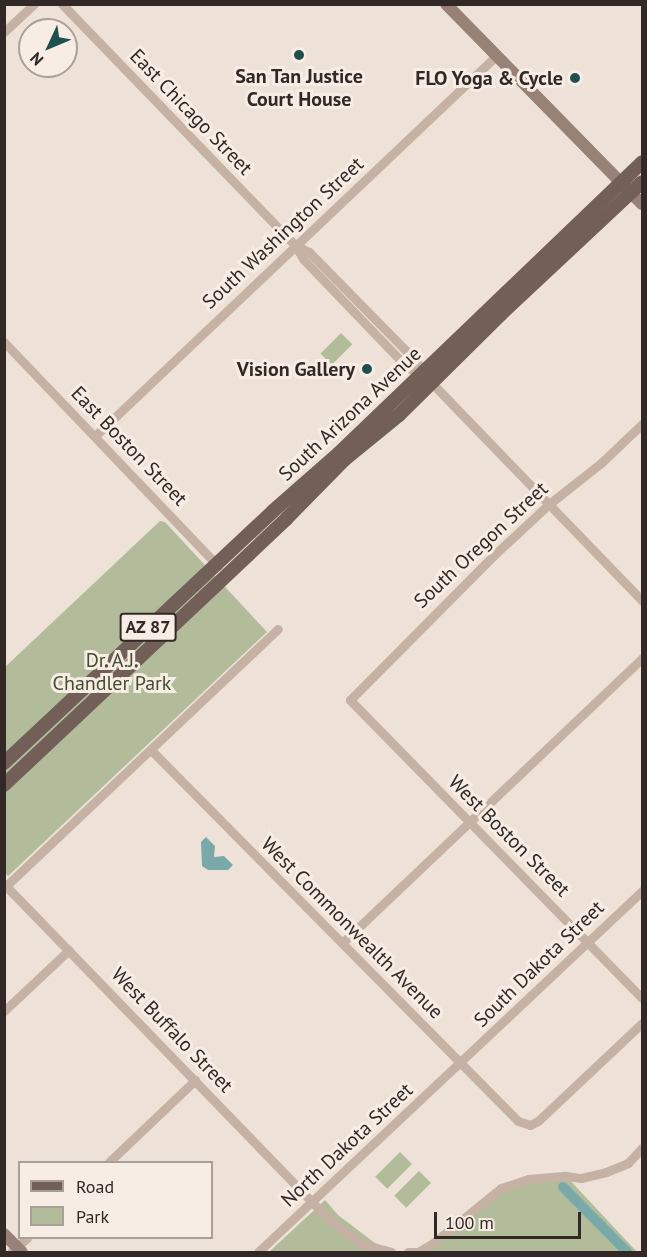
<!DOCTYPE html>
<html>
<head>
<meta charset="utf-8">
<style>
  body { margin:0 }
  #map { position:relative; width:647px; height:1257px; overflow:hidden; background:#eee2d8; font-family:"PT Sans",sans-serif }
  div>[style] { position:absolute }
  .green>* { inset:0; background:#b2bc9a; transform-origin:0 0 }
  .water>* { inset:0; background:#79a9a8 }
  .canal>* { height:10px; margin:-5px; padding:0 5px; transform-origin:5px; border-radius:5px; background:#79a9a8 }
  .street>* { height:9px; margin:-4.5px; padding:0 4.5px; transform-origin:4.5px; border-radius:4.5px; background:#c5b2a5 }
  .secondary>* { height:12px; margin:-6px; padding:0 6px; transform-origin:6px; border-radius:6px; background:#988177 }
  .primary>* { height:14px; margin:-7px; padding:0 7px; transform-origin:7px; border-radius:7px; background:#725f58 }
  .dots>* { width:16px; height:16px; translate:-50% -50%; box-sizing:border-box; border:3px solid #f7ede4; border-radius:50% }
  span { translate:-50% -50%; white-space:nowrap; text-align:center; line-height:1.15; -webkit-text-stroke:6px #f7ede4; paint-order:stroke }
  .shield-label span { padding:2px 4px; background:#f7ede4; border:2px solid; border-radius:4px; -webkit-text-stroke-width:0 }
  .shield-label { font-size:18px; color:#322926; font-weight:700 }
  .poi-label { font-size:20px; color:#322926; font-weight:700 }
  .right { translate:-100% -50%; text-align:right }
  .street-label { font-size:20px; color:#322926 }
  .park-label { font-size:20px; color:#434e2c }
  .frame { position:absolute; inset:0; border:6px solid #322926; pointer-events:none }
  .legend { position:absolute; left:18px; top:1161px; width:195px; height:78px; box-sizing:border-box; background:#f7ede4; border:2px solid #a89f98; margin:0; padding:8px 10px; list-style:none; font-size:18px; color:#322926 }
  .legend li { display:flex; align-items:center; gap:12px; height:30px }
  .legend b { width:30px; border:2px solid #a89f98 }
  .north { position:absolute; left:18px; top:18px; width:60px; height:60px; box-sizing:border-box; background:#f7ede4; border:2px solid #a89f98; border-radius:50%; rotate:226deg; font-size:16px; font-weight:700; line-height:24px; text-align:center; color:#322926 }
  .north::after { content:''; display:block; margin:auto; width:21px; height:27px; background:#1f4f4f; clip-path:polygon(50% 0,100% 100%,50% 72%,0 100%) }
  .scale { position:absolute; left:434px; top:1212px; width:147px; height:27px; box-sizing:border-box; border:3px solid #322926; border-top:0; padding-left:8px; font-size:18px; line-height:21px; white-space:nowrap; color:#322926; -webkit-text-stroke:4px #f7ede4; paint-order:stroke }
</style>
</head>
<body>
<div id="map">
  <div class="green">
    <i style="left:341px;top:333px;width:16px;height:29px;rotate:45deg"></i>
    <i style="clip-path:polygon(160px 521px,165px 522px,267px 632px,8px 876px,5px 873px,5px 667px)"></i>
    <i style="left:400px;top:1152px;width:17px;height:35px;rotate:45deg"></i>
    <i style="left:419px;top:1171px;width:17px;height:35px;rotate:45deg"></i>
    <i style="clip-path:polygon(566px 1176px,637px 1252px,402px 1252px,433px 1244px,501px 1188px)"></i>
    <i style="clip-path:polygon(325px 1200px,338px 1215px,375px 1243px,397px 1252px,269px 1252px)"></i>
  </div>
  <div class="water">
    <i style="clip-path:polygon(206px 837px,215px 846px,214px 857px,224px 856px,233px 865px,228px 870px,208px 870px,202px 866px,201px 842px)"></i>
  </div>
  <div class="canal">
    <i style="left:563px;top:1187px;width:91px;rotate:45.4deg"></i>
  </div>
  <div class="street">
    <i style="left:62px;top:4px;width:335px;rotate:46deg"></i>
    <i style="left:295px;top:245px;width:16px;rotate:60deg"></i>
    <i style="left:303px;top:259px;width:151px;rotate:46.1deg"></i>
    <i style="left:408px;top:368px;width:16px;rotate:22deg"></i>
    <i style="left:4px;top:32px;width:41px;rotate:-43deg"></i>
    <i style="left:295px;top:245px;width:16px;rotate:27deg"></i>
    <i style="left:309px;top:252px;width:153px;rotate:45.5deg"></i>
    <i style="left:416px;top:361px;width:20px;rotate:57deg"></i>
    <i style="left:427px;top:378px;width:310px;rotate:46deg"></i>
    <i style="left:4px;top:342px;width:310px;rotate:46.3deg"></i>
    <i style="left:642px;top:424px;width:57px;rotate:136.4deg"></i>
    <i style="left:601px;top:463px;width:66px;rotate:141.7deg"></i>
    <i style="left:549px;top:504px;width:76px;rotate:137.1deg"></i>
    <i style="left:493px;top:556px;width:203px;rotate:134.8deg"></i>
    <i style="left:350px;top:700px;width:417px;rotate:45.6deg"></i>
    <i style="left:95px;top:436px;width:552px;rotate:-43.46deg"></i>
    <i style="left:151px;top:750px;width:522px;rotate:45.31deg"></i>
    <i style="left:518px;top:1121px;width:13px;rotate:18deg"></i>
    <i style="left:530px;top:1125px;width:9px;rotate:-27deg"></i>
    <i style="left:538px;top:1121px;width:143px;rotate:-43.3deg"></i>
    <i style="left:4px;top:884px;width:470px;rotate:45.9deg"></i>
    <i style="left:331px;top:1221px;width:39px;rotate:37deg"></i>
    <i style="left:362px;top:1244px;width:30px;rotate:15deg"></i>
    <i style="left:6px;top:886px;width:374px;rotate:-43.4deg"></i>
    <i style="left:342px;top:943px;width:414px;rotate:-43.5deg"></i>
    <i style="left:4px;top:1011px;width:89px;rotate:-43.2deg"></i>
    <i style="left:109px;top:1162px;width:119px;rotate:-43.6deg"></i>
    <i style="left:11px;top:1252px;width:21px;rotate:-41deg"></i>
    <i style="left:258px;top:1252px;width:527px;rotate:-43.23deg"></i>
    <i style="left:408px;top:1252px;width:10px"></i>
    <i style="left:418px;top:1252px;width:16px;rotate:-30deg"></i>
    <i style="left:432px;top:1244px;width:89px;rotate:-39.1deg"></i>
    <i style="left:501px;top:1188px;width:28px;rotate:-18deg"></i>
    <i style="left:528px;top:1179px;width:38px;rotate:-5deg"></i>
    <i style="left:566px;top:1176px;width:15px;rotate:8deg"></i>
    <i style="left:581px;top:1178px;width:26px;rotate:-13deg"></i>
    <i style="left:606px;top:1172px;width:24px;rotate:-22deg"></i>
    <i style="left:628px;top:1163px;width:21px;rotate:-47deg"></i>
  </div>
  <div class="secondary">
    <i style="left:446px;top:4px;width:280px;rotate:45.6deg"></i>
    <i style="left:4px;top:1234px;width:25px;rotate:45deg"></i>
  </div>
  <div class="primary">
    <i style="left:4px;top:763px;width:369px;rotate:-43.1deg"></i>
    <i style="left:273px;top:511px;width:88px;rotate:-41.3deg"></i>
    <i style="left:339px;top:453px;width:420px;rotate:-43.8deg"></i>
    <i style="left:4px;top:785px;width:388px;rotate:-43.3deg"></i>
    <i style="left:286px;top:519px;width:84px;rotate:-45.5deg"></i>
    <i style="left:345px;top:459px;width:70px;rotate:-39.2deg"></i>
    <i style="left:399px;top:415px;width:144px;rotate:-44.7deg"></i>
    <i style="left:501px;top:314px;width:193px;rotate:-43.1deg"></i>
  </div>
  <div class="dots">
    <i style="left:299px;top:55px;background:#1f4f4f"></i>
    <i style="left:575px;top:78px;background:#1f4f4f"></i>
    <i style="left:367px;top:369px;background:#1f4f4f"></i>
  </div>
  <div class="shield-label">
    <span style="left:148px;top:627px">AZ 87</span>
  </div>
  <div class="poi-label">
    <span style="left:299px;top:88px">San Tan Justice<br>Court House</span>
    <span class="right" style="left:563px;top:78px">FLO Yoga &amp; Cycle</span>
    <span class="right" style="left:355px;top:369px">Vision Gallery</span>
  </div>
  <div class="street-label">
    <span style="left:191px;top:112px;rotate:46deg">East Chicago Street</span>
    <span style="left:283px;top:233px;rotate:-43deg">South Washington Street</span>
    <span style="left:350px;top:414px;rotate:-43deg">South Arizona Avenue</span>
    <span style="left:129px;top:446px;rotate:46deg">East Boston Street</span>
    <span style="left:481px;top:545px;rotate:-43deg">South Oregon Street</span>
    <span style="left:509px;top:836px;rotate:45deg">West Boston Street</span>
    <span style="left:352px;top:928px;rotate:45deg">West Commonwealth Avenue</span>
    <span style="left:539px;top:964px;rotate:-44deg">South Dakota Street</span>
    <span style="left:172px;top:1030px;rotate:46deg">West Buffalo Street</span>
    <span style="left:347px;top:1145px;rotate:-43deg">North Dakota Street</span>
  </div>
  <div class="park-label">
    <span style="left:112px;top:672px">Dr. A.J.<br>Chandler Park</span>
  </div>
  <div class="frame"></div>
  <ul class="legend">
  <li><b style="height:8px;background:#725f58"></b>Road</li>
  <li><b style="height:16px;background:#b2bc9a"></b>Park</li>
  </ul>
  <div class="north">N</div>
  <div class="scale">100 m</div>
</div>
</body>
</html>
